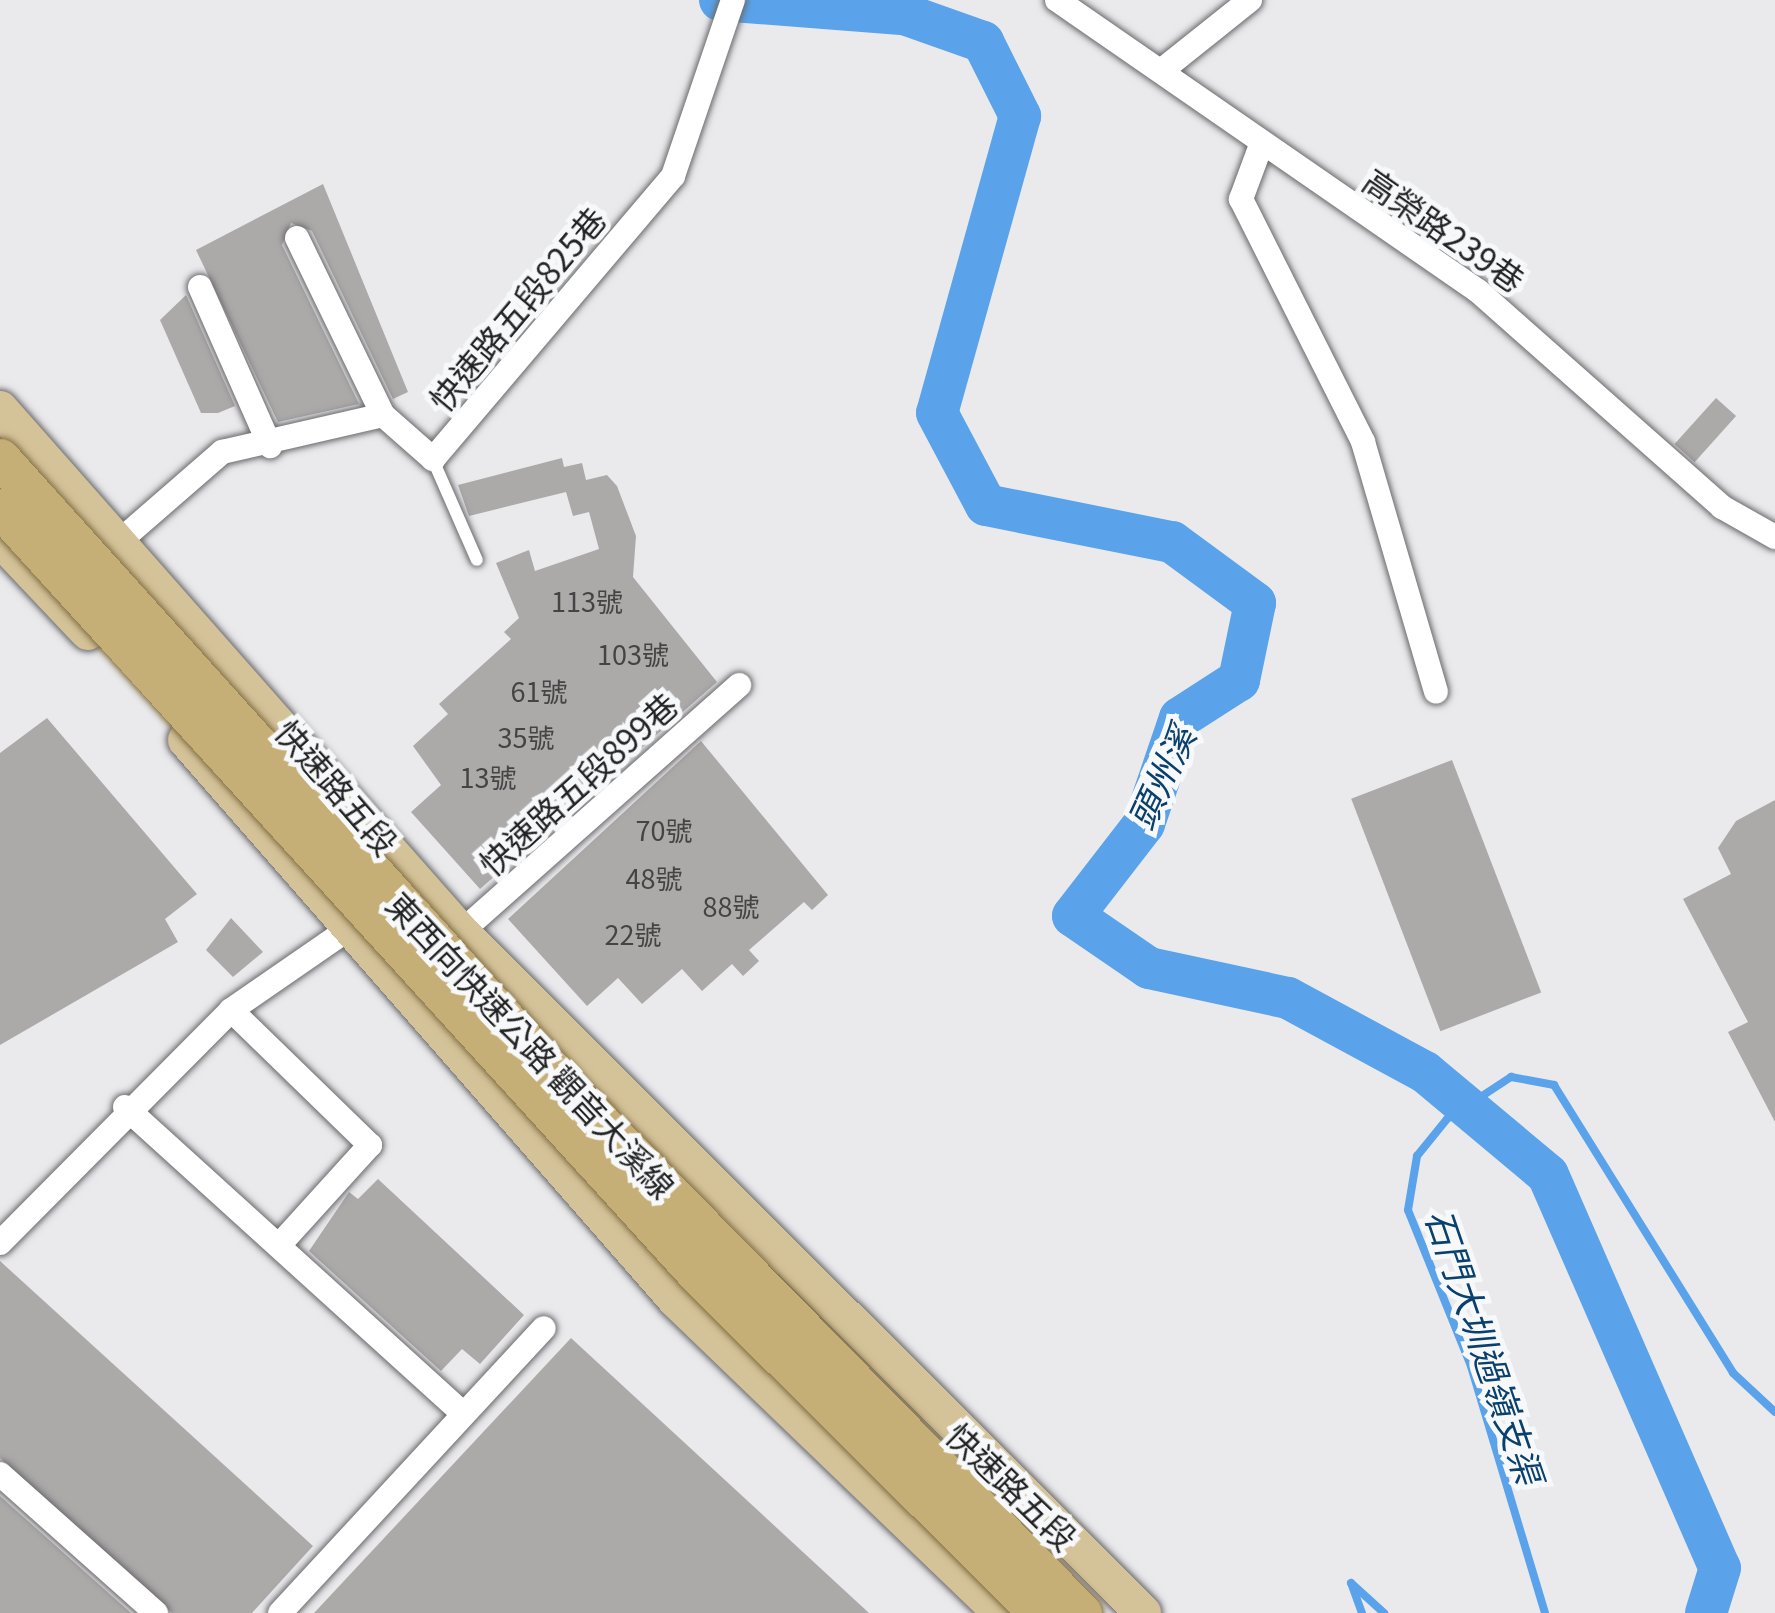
<!DOCTYPE html>
<html>
<head>
<meta charset="utf-8">
<style>
  body { margin:0 }
  #map { position:relative; width:1775px; height:1613px; overflow:hidden; background:#eaeaed; font-family:Georgia,"Noto Sans TC",serif }
  div>[style] { position:absolute }
  .stream>* { height:8px; margin:-4px; padding:0 4px; transform-origin:4px; border-radius:4px; background:#5aa3ea }
  .river>* { height:42px; margin:-21px; padding:0 21px; transform-origin:21px; border-radius:21px; background:#5aa3ea }
  .building>* { inset:0; background:#aca9a9; transform-origin:0 0 }
  .roads { filter:drop-shadow(0 0 3px #6a6a6d) drop-shadow(0 0 3px #6a6a6d) }
  .service>* { height:12px; margin:-6px; padding:0 6px; transform-origin:6px; border-radius:6px; background:#fff }
  .minor>* { height:24px; margin:-12px; padding:0 12px; transform-origin:12px; border-radius:12px; background:#fff }
  .primary>* { height:36px; margin:-18px; padding:0 18px; transform-origin:18px; border-radius:18px; background:#d4c299 }
  .bridges { filter:drop-shadow(0 0 3px #847044) drop-shadow(0 0 3px #847044) }
  .trunk-bridge>* { height:39px; margin:-19.5px; padding:0 19.5px; transform-origin:19.5px; border-radius:19.5px; background:#c6ae77 }
  span { translate:-50% -50%; white-space:nowrap; text-align:center; line-height:1.15; -webkit-text-stroke:10px #f7f8fa; paint-order:stroke }
  .number-label { font-size:27px; color:#454445 }
  .number-label span { -webkit-text-stroke-width:0 }
  .street-label { font-size:33px; color:#232324 }
  .water-label { font-size:36px; color:#09406e; font-style:italic }
</style>
</head>
<body>
<div id="map">
  <div class="stream">
    <i style="left:1362px;top:1613px;width:32px;rotate:-110deg"></i>
    <i style="left:1351px;top:1583px;width:45px;rotate:42.3deg"></i>
    <i style="left:1545px;top:1613px;width:258px;rotate:-106.7deg"></i>
    <i style="left:1471px;top:1366px;width:168px;rotate:-112deg"></i>
    <i style="left:1408px;top:1210px;width:55px;rotate:-80.5deg"></i>
    <i style="left:1417px;top:1156px;width:48px;rotate:-51deg"></i>
    <i style="left:1447px;top:1119px;width:77px;rotate:-33.3deg"></i>
    <i style="left:1511px;top:1077px;width:44px;rotate:10.5deg"></i>
    <i style="left:1554px;top:1085px;width:339px;rotate:58.1deg"></i>
    <i style="left:1733px;top:1373px;width:57px;rotate:42.9deg"></i>
  </div>
  <div class="river">
    <i style="left:720px;top:0;width:185px;rotate:4.4deg"></i>
    <i style="left:904px;top:14px;width:84px;rotate:19.5deg"></i>
    <i style="left:983px;top:42px;width:83px;rotate:63.4deg"></i>
    <i style="left:1020px;top:116px;width:308px;rotate:105.6deg"></i>
    <i style="left:937px;top:413px;width:104px;rotate:62deg"></i>
    <i style="left:986px;top:505px;width:190px;rotate:11.3deg"></i>
    <i style="left:1172px;top:542px;width:103px;rotate:36.3deg"></i>
    <i style="left:1255px;top:603px;width:79px;rotate:101.7deg"></i>
    <i style="left:1239px;top:680px;width:70px;rotate:147.2deg"></i>
    <i style="left:1180px;top:718px;width:112px;rotate:108.8deg"></i>
    <i style="left:1144px;top:824px;width:116px;rotate:127.7deg"></i>
    <i style="left:1073px;top:916px;width:92px;rotate:34.4deg"></i>
    <i style="left:1149px;top:968px;width:142px;rotate:12.2deg"></i>
    <i style="left:1288px;top:998px;width:156px;rotate:28.4deg"></i>
    <i style="left:1425px;top:1072px;width:160px;rotate:39.9deg"></i>
    <i style="left:1548px;top:1175px;width:429px;rotate:66.4deg"></i>
    <i style="left:1720px;top:1568px;width:47px;rotate:107.3deg"></i>
  </div>
  <div class="building">
    <i style="clip-path:polygon(323px 184px,408px 392px,393px 399px,312px 231px,291px 223px,282px 245px,359px 404px,278px 422px,196px 250px)"></i>
    <i style="clip-path:polygon(186px 295px,235px 406px,218px 413px,201px 413px,160px 320px)"></i>
    <i style="left:1716px;top:398px;width:27px;height:62px;rotate:42deg"></i>
    <i style="clip-path:polygon(562px 458px,564px 467px,582px 463px,586px 480px,607px 475px,617px 486px,636px 536px,633px 577px,717px 682px,480px 889px,411px 812px,441px 785px,413px 746px,448px 714px,439px 704px,511px 639px,504px 632px,519px 618px,496px 563px,529px 550px,535px 571px,599px 549px,589px 512px,573px 516px,566px 492px,469px 516px,458px 485px)"></i>
    <i style="clip-path:polygon(47px 718px,197px 894px,165px 919px,178px 942px,0 1045px,0 753px)"></i>
    <i style="clip-path:polygon(701px 741px,828px 895px,812px 910px,804px 902px,749px 950px,759px 961px,743px 976px,732px 964px,702px 991px,682px 969px,642px 1004px,618px 978px,587px 1006px,508px 919px)"></i>
    <i style="left:1452px;top:760px;width:249px;height:108px;rotate:69deg"></i>
    <i style="clip-path:polygon(1775px 800px,1775px 1122px,1728px 1032px,1748px 1022px,1683px 899px,1731px 874px,1718px 848px,1736px 821px)"></i>
    <i style="clip-path:polygon(231px 918px,263px 952px,233px 977px,206px 950px)"></i>
    <i style="clip-path:polygon(378px 1179px,524px 1315px,480px 1364px,462px 1349px,441px 1371px,309px 1251px,349px 1192px,358px 1199px)"></i>
    <i style="clip-path:polygon(0 1261px,313px 1546px,252px 1613px,172px 1613px,0 1458px)"></i>
    <i style="clip-path:polygon(571px 1338px,869px 1613px,314px 1613px)"></i>
    <i style="clip-path:polygon(0 1496px,131px 1613px,0 1613px)"></i>
  </div>
  <div class="roads">
    <div class="service">
      <i style="left:433px;top:460px;width:109px;rotate:66.3deg"></i>
    </div>
    <div class="minor">
      <i style="left:1057px;top:0;width:512px;rotate:34.65deg"></i>
      <i style="left:1478px;top:291px;width:326px;rotate:41.5deg"></i>
      <i style="left:1722px;top:507px;width:61px;rotate:29.5deg"></i>
      <i style="left:1161px;top:71px;width:114px;rotate:-38.6deg"></i>
      <i style="left:1261px;top:145px;width:58px;rotate:110.3deg"></i>
      <i style="left:1241px;top:199px;width:272px;rotate:63.3deg"></i>
      <i style="left:1363px;top:442px;width:260px;rotate:73.7deg"></i>
      <i style="left:297px;top:238px;width:197px;rotate:64.1deg"></i>
      <i style="left:200px;top:287px;width:174px;rotate:66.2deg"></i>
      <i style="left:122px;top:539px;width:133px;rotate:-41deg"></i>
      <i style="left:222px;top:452px;width:165px;rotate:-12.9deg"></i>
      <i style="left:383px;top:415px;width:67px;rotate:41.3deg"></i>
      <i style="left:433px;top:459px;width:371px;rotate:-49.7deg"></i>
      <i style="left:673px;top:176px;width:186px;rotate:-71.2deg"></i>
      <i style="left:461px;top:932px;width:372px;rotate:-41.6deg"></i>
      <i style="left:231px;top:1010px;width:194px;rotate:44.2deg"></i>
      <i style="left:370px;top:1145px;width:131px;rotate:132.2deg"></i>
      <i style="left:125px;top:1107px;width:456px;rotate:42.2deg"></i>
      <i style="left:0;top:1243px;width:328px;rotate:-45.2deg"></i>
      <i style="left:231px;top:1010px;width:145px;rotate:-34.6deg"></i>
      <i style="left:0;top:1474px;width:209px;rotate:41.7deg"></i>
      <i style="left:280px;top:1613px;width:388px;rotate:-47.2deg"></i>
    </div>
    <div class="primary">
      <i style="left:0;top:409px;width:697px;rotate:48.61deg"></i>
      <i style="left:461px;top:932px;width:964px;rotate:44.96deg"></i>
      <i style="left:0;top:539px;width:128px;rotate:46.6deg"></i>
      <i style="left:186px;top:740px;width:744px;rotate:48.81deg"></i>
      <i style="left:676px;top:1300px;width:451px;rotate:43.9deg"></i>
    </div>
  </div>
  <div class="bridges">
    <div class="trunk-bridge">
      <i style="left:0;top:458px;width:856px;rotate:47.98deg"></i>
      <i style="left:573px;top:1094px;width:727px;rotate:45.56deg"></i>
      <i style="left:0;top:508px;width:1037px;rotate:47.7deg"></i>
      <i style="left:698px;top:1275px;width:479px;rotate:44.8deg"></i>
    </div>
  </div>
  <div class="number-label">
    <span style="left:587px;top:601px">113號</span>
    <span style="left:633px;top:654px">103號</span>
    <span style="left:539px;top:691px">61號</span>
    <span style="left:526px;top:737px">35號</span>
    <span style="left:488px;top:777px">13號</span>
    <span style="left:664px;top:830px">70號</span>
    <span style="left:654px;top:878px">48號</span>
    <span style="left:731px;top:906px">88號</span>
    <span style="left:633px;top:934px">22號</span>
  </div>
  <div class="street-label">
    <span style="left:1444px;top:230px;rotate:35deg">高榮路239巷</span>
    <span style="left:517px;top:309px;rotate:-50deg">快速路五段825巷</span>
    <span style="left:578px;top:784px;rotate:-42deg">快速路五段899巷</span>
    <span style="left:337px;top:787px;rotate:49deg">快速路五段</span>
    <span style="left:531px;top:1045px;rotate:47deg">東西向快速公路 觀音大溪線</span>
    <span style="left:1012px;top:1486px;rotate:44deg">快速路五段</span>
  </div>
  <div class="water-label">
    <span style="left:1160px;top:777px;rotate:-65deg">頭州溪</span>
    <span style="left:1486px;top:1346px;rotate:71deg">石門大圳過嶺支渠</span>
  </div>
</div>
</body>
</html>
